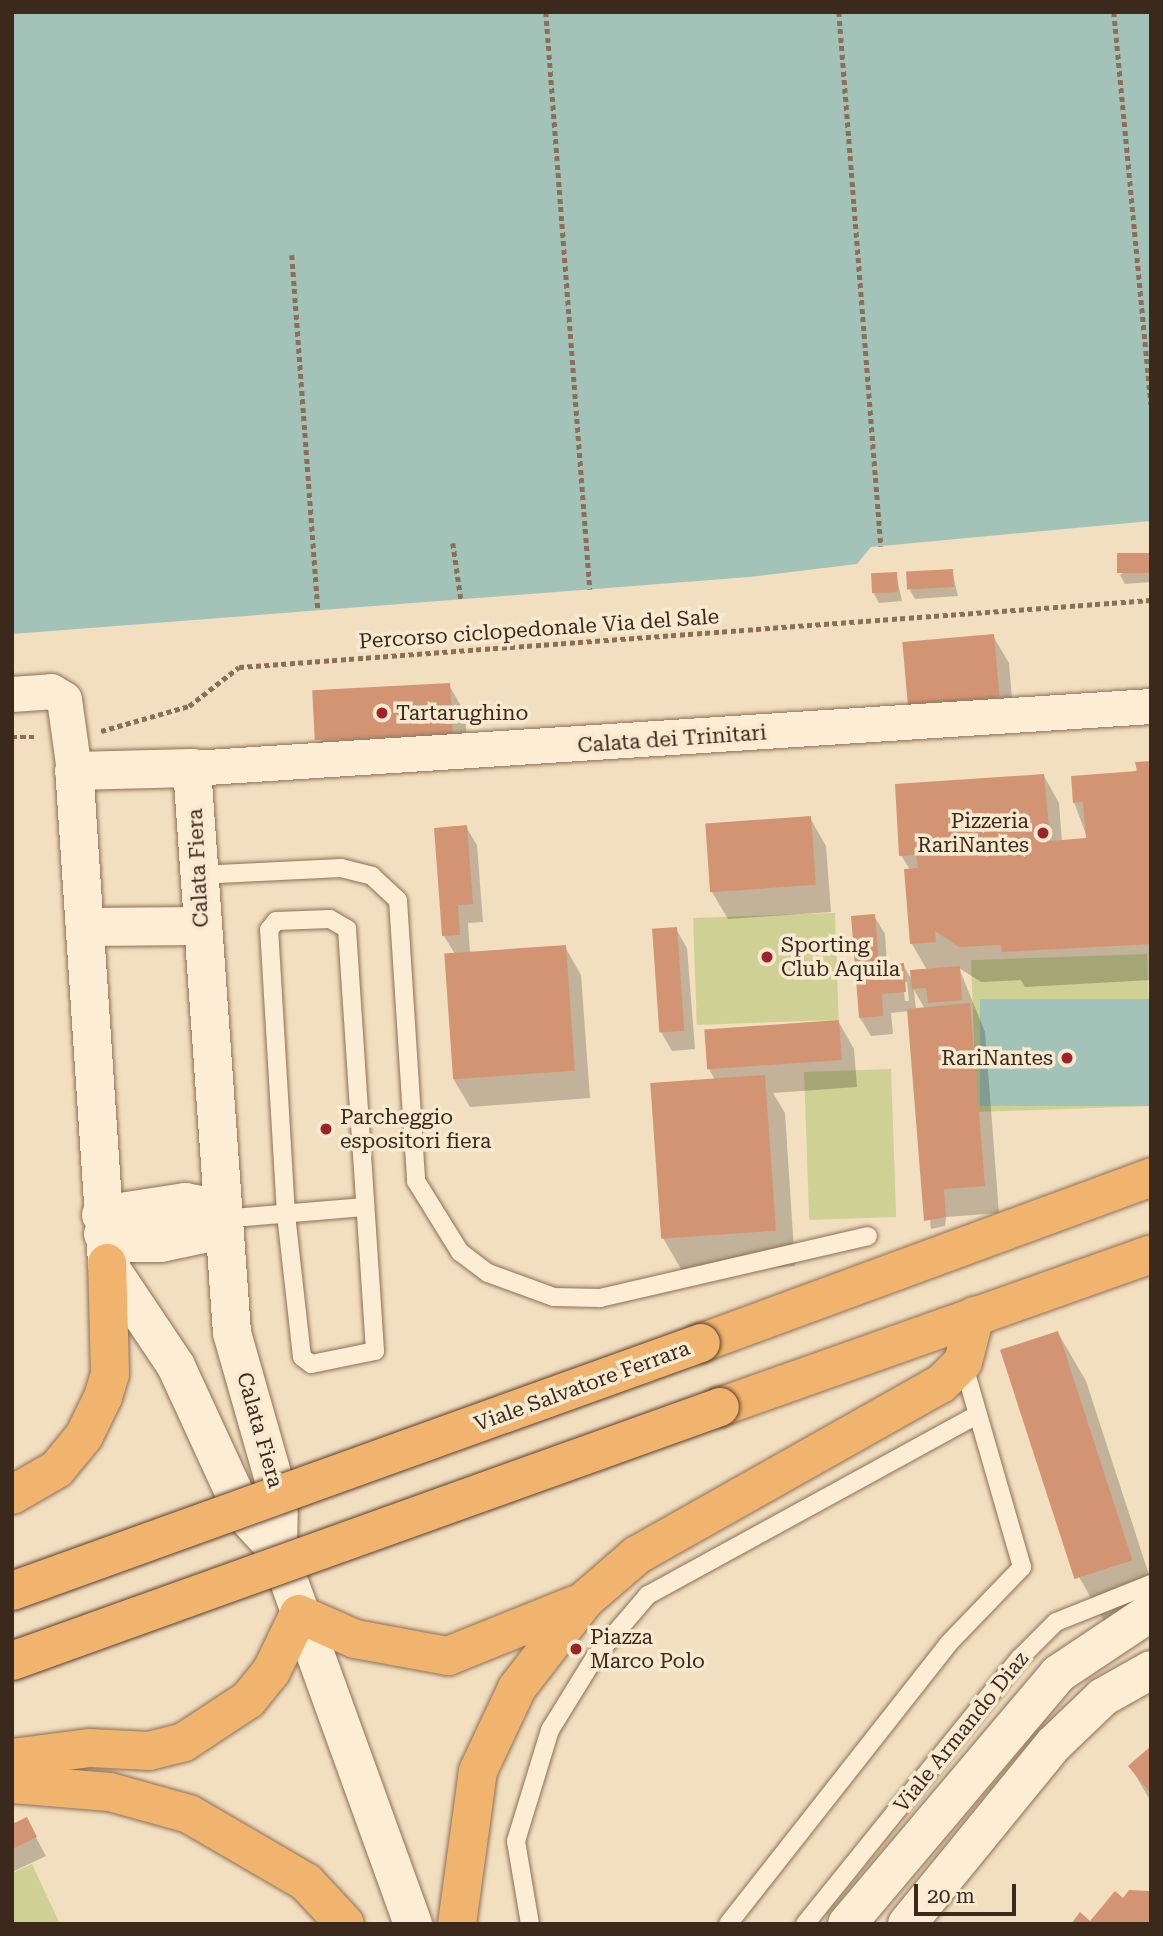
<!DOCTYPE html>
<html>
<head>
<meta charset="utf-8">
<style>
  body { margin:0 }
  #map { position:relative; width:1163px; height:1936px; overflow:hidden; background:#f2dfc0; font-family:"Roboto Serif",serif }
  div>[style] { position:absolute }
  .green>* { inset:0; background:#ced193; transform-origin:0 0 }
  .water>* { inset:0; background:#a3c3b8; transform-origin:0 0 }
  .shadow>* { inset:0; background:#0003 }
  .building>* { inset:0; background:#d39473; transform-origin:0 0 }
  .path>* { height:4.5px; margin-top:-2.25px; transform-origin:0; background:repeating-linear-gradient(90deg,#8c6f56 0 5px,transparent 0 8.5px) }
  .roads { filter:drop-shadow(0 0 2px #8c6f56) drop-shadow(0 0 2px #8c6f56) }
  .service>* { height:18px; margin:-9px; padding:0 9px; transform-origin:9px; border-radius:9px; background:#fcedd4 }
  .minor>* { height:35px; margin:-17.5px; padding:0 17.5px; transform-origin:17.5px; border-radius:17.5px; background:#fcedd4 }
  .tertiary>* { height:38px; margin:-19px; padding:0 19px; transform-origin:19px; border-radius:19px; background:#fcedd4 }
  .secondary>* { height:38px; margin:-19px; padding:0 19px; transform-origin:19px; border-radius:19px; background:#fcedd4 }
  .trunk>* { height:38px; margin:-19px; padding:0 19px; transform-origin:19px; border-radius:19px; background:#f0b46e }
  .bridges { filter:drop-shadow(0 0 2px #5a3d2b) drop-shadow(0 0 2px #5a3d2b) }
  .trunk-bridge>* { height:38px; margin:-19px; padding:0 19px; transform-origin:19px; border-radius:19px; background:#f0b46e }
  .dots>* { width:19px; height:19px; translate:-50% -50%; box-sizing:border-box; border:4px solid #f8ead0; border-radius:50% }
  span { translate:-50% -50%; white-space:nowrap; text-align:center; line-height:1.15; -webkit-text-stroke:7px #f8ead0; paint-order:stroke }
  .street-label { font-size:21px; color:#3b291c }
  .poi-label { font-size:21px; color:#3b291c }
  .left { translate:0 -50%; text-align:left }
  .right { translate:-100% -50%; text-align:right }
  .frame { position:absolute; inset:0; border:14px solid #3b291c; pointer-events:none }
  .scale { position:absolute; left:914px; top:1884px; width:102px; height:32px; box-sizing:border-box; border:4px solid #3b291c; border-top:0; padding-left:9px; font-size:21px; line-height:24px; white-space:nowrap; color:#3b291c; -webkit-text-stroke:5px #f8ead0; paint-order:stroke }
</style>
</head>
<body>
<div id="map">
  <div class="green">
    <i style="left:835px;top:913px;width:107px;height:142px;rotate:88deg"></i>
    <i style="left:1147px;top:954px;width:152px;height:176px;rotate:88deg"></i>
    <i style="left:891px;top:1069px;width:148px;height:87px;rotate:88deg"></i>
    <i style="clip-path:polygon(32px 1864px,60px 1924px,12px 1924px,12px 1873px)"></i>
  </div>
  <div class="water">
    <i style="clip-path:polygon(12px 12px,1151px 12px,1151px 521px,871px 547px,857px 564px,749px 577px,12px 634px)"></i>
    <i style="left:1151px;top:999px;width:107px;height:171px;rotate:90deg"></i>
  </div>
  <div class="shadow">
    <i style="clip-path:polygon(1151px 554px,1151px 582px,1125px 584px,1120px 575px)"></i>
    <i style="clip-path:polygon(952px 571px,958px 596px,915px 599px,910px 590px)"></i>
    <i style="clip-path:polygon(896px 574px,902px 601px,879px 603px,874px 594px)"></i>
    <i style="clip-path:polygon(993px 636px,1009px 663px,1014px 724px,926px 733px)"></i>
    <i style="clip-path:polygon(449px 685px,465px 713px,468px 760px,316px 743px)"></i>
    <i style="clip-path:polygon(evenodd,1151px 763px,1151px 980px,1025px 987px,1021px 980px,981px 982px,959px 968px,985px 1032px,999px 1213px,946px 1217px,945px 1226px,931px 1229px,909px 1011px,891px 1013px,893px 1034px,871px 1036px,860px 1018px,874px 916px,885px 934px,887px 966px,903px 965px,913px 982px,927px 970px,912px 944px,910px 870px,901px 855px,1044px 776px,1059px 803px,1062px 842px,1088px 840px,1074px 802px,1151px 763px,903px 982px,907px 982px,909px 1001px,905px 1001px,903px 982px,1151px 763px,914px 990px,925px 1009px,916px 1010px,914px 990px)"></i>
    <i style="clip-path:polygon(810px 818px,826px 846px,831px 912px,728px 919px,712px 892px)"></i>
    <i style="clip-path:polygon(466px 827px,477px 845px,483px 922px,468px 923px,470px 953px,565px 947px,581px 975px,590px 1098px,470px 1107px,454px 1080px,455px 954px,444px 936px)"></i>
    <i style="clip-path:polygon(676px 929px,687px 948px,695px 1049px,672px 1051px,661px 1032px)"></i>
    <i style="clip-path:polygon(838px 1021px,854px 1049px,857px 1087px,773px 1093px,785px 1113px,795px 1266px,684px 1274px,663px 1238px,715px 1080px,709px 1069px)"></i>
    <i style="clip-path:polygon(1058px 1333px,1086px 1381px,1151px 1581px,1151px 1611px,1107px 1626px,1079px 1577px)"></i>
    <i style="clip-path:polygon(1151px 1749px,1151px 1802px,1130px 1766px)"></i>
    <i style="clip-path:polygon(26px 1819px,46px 1856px,12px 1872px,12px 1825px)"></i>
  </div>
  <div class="building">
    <i style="left:1151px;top:553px;width:20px;height:34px;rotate:90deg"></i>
    <i style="left:953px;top:569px;width:18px;height:47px;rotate:87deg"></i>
    <i style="left:897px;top:572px;width:20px;height:26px;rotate:87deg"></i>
    <i style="left:994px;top:634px;width:63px;height:92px;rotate:85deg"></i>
    <i style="left:450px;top:683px;width:50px;height:138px;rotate:87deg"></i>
    <i style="clip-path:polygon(1151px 761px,1151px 944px,1002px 952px,1001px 945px,959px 947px,935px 931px,936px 942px,910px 944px,904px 869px,918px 868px,916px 855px,899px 856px,895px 784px,1044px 774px,1050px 841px,1086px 838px,1083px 802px,1073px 803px,1071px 776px,1137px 771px,1135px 762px)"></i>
    <i style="left:811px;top:816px;width:69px;height:106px;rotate:86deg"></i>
    <i style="clip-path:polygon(467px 825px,473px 904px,458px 905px,460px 935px,442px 936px,434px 828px)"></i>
    <i style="clip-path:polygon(875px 914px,879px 965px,904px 963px,906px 992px,882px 994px,883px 1016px,859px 1018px,851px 916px)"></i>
    <i style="left:677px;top:927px;width:104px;height:25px;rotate:86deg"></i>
    <i style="left:566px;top:945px;width:126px;height:122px;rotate:86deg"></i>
    <i style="clip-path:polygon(960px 966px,962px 1000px,928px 1003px,926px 988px,912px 989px,910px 970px)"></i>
    <i style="clip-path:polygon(970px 1003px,985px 1186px,944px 1189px,946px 1217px,924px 1221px,907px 1009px)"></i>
    <i style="left:839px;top:1020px;width:40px;height:135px;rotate:86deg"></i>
    <i style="left:765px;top:1075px;width:156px;height:115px;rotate:86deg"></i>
    <i style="left:1058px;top:1331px;width:241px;height:61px;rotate:72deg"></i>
    <i style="clip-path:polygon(1151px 1746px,1151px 1794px,1128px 1766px)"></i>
    <i style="clip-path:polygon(27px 1817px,37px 1837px,12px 1849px,12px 1824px)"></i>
    <i style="clip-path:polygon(1129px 1890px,1151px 1891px,1151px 1924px,1071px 1924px,1080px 1912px,1090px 1921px,1115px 1891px,1123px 1898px)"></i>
  </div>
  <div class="path">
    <i style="left:546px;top:12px;width:579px;rotate:85.64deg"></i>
    <i style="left:839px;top:12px;width:536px;rotate:85.5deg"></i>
    <i style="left:1114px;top:12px;width:394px;rotate:84.6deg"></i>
    <i style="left:292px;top:255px;width:356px;rotate:85.8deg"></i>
    <i style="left:453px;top:543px;width:57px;rotate:81.9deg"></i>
    <i style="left:101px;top:731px;width:91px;rotate:-15.9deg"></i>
    <i style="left:189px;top:706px;width:63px;rotate:-38deg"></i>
    <i style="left:239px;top:667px;width:914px;rotate:-4.2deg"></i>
    <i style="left:12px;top:737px;width:25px"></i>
  </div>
  <div class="roads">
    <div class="service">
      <i style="left:198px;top:875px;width:143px;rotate:-2.8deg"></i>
      <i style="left:341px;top:868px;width:32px;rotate:14deg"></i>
      <i style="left:372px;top:876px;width:35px;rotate:43deg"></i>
      <i style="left:398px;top:900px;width:282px;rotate:86.3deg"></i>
      <i style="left:416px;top:1181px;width:84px;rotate:58.2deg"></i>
      <i style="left:460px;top:1252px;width:35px;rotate:37deg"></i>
      <i style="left:488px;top:1273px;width:70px;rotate:20deg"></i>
      <i style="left:554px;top:1297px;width:46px;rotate:1.2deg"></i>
      <i style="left:600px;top:1298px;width:275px;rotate:-13deg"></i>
      <i style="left:330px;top:919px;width:20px;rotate:30deg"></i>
      <i style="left:347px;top:929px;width:423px;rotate:86.2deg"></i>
      <i style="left:375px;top:1351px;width:65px;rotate:168.5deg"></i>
      <i style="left:311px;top:1364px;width:11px;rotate:-142deg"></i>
      <i style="left:302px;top:1357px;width:144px;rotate:-96.4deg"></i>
      <i style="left:286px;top:1214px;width:285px;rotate:-93.4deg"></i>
      <i style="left:269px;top:930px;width:11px;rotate:-52deg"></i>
      <i style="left:276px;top:921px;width:54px;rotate:-2.1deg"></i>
      <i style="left:221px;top:1219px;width:144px;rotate:-4.8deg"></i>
      <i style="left:530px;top:1924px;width:84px;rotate:-99.6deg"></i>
      <i style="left:516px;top:1841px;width:116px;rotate:-73deg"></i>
      <i style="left:550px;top:1730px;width:86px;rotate:-58.3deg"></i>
      <i style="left:595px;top:1657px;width:82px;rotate:-49.5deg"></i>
      <i style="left:648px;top:1595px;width:376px;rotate:-28.7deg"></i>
      <i style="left:728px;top:1924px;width:356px;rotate:-51.8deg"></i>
      <i style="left:948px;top:1644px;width:107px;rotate:-46.1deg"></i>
      <i style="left:1022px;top:1567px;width:213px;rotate:-106.1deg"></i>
      <i style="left:805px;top:1924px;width:342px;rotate:-51.1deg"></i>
      <i style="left:1020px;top:1658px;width:51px;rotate:-45deg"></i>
      <i style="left:1056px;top:1622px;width:102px;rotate:-21.8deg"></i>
    </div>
    <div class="minor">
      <i style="left:12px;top:694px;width:39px;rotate:-4deg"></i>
      <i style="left:51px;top:691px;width:15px;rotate:32deg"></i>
      <i style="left:64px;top:699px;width:73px;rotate:82.1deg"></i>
      <i style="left:192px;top:768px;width:961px;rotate:-3.7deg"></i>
    </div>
    <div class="tertiary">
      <i style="left:86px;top:927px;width:115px;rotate:-0.5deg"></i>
      <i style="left:101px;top:1215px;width:85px;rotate:-8.8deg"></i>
      <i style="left:185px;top:1202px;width:36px;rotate:11deg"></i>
      <i style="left:103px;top:1234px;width:29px;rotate:18deg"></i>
      <i style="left:131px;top:1243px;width:30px"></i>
      <i style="left:161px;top:1243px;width:62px;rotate:-12deg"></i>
      <i style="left:278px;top:1551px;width:50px;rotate:-132.6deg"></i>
      <i style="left:244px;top:1514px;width:163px;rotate:-114.7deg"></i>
      <i style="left:176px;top:1366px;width:124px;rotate:-123.8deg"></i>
      <i style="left:107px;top:1263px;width:493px;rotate:-93.8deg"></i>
      <i style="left:74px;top:771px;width:118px;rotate:-1.5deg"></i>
      <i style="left:192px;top:768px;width:566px;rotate:85.95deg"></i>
      <i style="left:232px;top:1333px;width:172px;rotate:74.1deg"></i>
      <i style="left:279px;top:1498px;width:53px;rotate:91.1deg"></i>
      <i style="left:278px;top:1551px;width:397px;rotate:70.1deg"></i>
    </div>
    <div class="secondary">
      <i style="left:847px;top:1924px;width:327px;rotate:-49.8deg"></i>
      <i style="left:1058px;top:1674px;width:112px;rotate:-33.7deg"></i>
      <i style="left:907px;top:1924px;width:232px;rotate:-50.8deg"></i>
      <i style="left:1054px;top:1744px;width:68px;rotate:-43.8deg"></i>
      <i style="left:1103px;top:1697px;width:55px;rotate:-29.4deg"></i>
    </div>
    <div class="trunk">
      <i style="left:701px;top:1343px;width:480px;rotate:-20.2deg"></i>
      <i style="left:720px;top:1407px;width:457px;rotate:-19.5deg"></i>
      <i style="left:12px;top:1495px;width:52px;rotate:-30deg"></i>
      <i style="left:57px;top:1469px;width:43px;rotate:-50.7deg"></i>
      <i style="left:84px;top:1436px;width:43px;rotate:-64deg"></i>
      <i style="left:103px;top:1397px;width:24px;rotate:-73deg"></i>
      <i style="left:110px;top:1374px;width:111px;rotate:-91.5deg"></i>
      <i style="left:12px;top:1758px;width:79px;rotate:-7.3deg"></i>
      <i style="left:90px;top:1748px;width:59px;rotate:2.9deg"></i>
      <i style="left:149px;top:1751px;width:36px;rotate:-14deg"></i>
      <i style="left:184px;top:1742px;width:77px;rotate:-33.3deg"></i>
      <i style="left:248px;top:1700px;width:36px;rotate:-51deg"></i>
      <i style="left:271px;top:1672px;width:64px;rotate:-64.2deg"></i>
      <i style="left:299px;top:1614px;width:61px;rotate:24.1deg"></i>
      <i style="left:355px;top:1639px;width:95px;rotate:10.4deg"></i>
      <i style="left:448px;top:1656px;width:137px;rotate:-21.9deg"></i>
      <i style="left:12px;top:1784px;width:98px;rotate:4.7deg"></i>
      <i style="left:110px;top:1792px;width:82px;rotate:15.6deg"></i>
      <i style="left:189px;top:1814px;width:135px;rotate:30.2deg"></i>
      <i style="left:306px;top:1882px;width:57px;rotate:47.1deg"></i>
      <i style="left:457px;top:1924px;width:154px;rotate:-82.2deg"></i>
      <i style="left:478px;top:1771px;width:92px;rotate:-64.8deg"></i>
      <i style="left:517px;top:1688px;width:111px;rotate:-52.3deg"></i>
      <i style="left:585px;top:1600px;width:69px;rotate:-40.9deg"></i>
      <i style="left:637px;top:1555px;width:349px;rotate:-29.4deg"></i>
      <i style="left:941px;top:1384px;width:31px;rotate:-45deg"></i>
      <i style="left:963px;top:1362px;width:48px;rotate:-75.4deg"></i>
    </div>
  </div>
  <div class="bridges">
    <div class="trunk-bridge">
      <i style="left:12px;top:1591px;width:732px;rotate:-19.8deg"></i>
      <i style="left:12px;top:1661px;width:752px;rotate:-19.74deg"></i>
    </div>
  </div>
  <div class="dots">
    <i style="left:382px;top:713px;background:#a1212b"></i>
    <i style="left:1043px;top:833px;background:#a1212b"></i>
    <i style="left:767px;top:957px;background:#a1212b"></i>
    <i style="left:1067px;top:1058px;background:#a1212b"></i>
    <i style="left:326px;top:1129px;background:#a1212b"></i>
    <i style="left:576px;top:1649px;background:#a1212b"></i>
  </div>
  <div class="street-label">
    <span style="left:539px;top:629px;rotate:-4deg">Percorso ciclopedonale Via del Sale</span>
    <span style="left:672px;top:739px;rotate:-4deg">Calata dei Trinitari</span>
    <span style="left:198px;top:868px;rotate:-93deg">Calata Fiera</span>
    <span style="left:582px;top:1386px;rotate:-20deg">Viale Salvatore Ferrara</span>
    <span style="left:260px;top:1430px;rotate:74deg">Calata Fiera</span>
    <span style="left:961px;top:1732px;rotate:-51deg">Viale Armando Diaz</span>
  </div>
  <div class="poi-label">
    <span class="left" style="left:396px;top:713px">Tartarughino</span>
    <span class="right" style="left:1029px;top:833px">Pizzeria<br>RariNantes</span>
    <span class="left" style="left:781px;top:957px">Sporting<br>Club Aquila</span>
    <span class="right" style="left:1053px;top:1058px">RariNantes</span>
    <span class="left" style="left:340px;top:1129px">Parcheggio<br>espositori fiera</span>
    <span class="left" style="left:590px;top:1649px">Piazza<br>Marco Polo</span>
  </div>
  <div class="frame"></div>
  <div class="scale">20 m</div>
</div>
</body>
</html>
